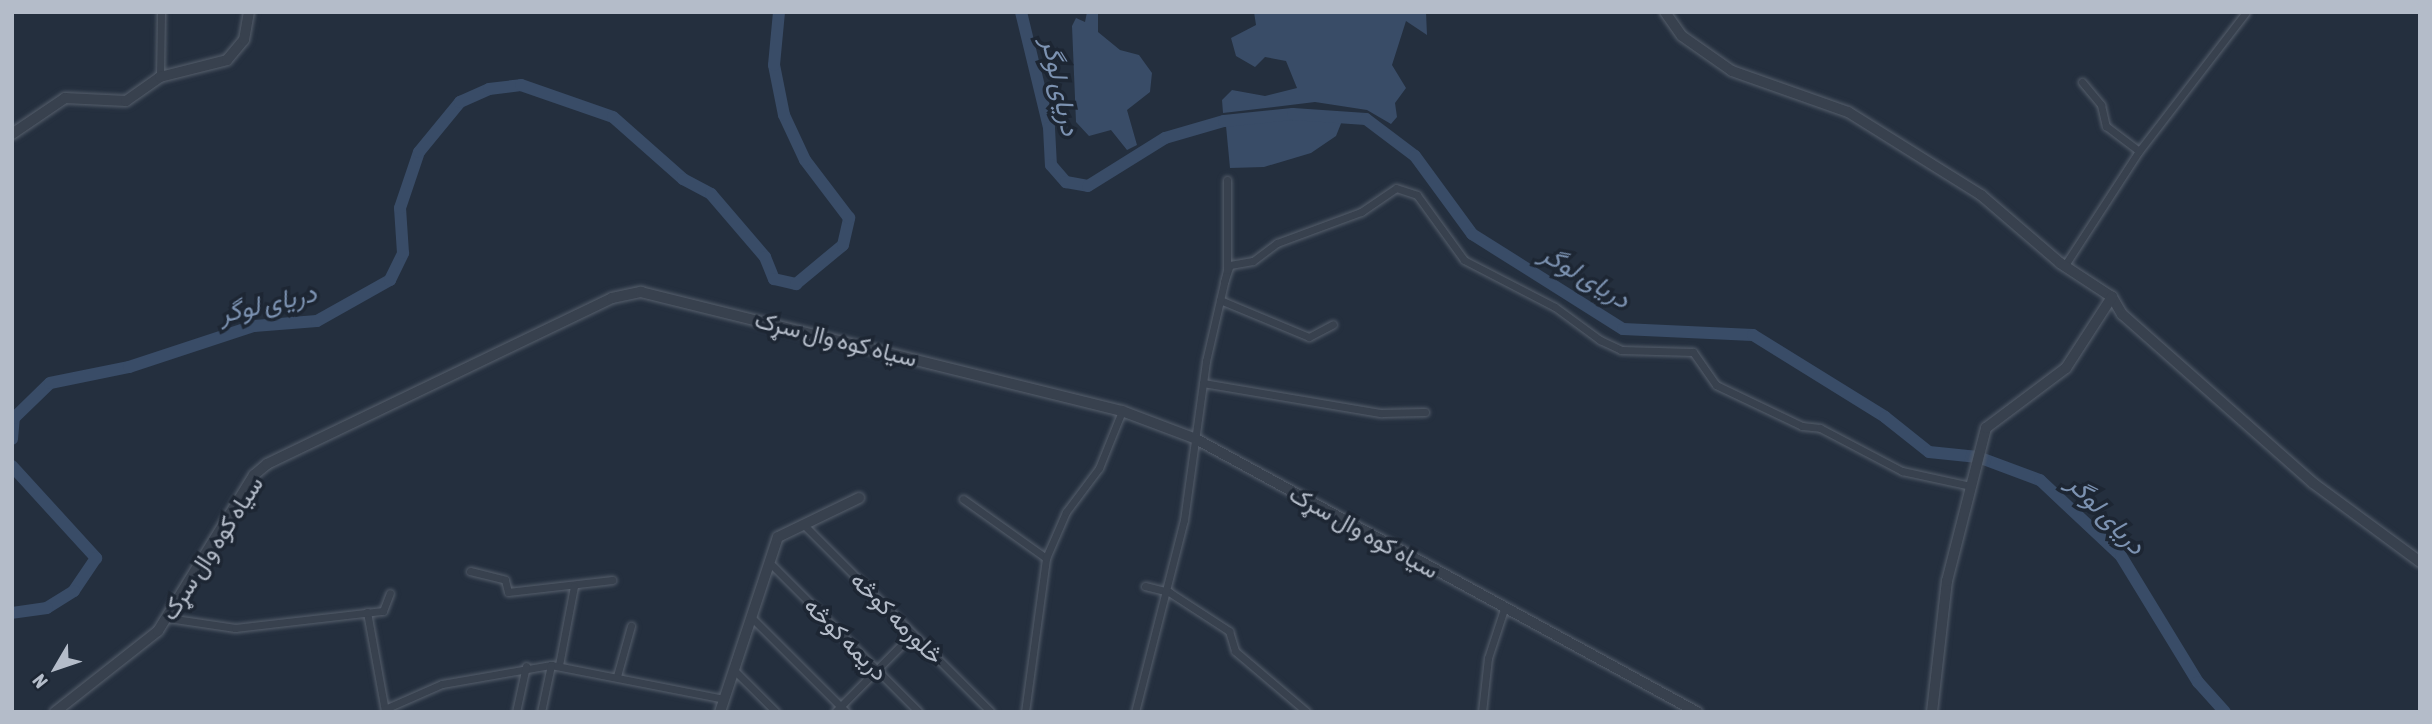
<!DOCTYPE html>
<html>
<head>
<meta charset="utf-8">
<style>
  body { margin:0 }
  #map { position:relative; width:2432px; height:724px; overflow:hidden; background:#242f3e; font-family:"Asap Condensed",Vazirmatn,sans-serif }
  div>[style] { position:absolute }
  .water>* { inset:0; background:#394c67 }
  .river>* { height:12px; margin:-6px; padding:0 6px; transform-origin:6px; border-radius:6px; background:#394c67 }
  .roads { filter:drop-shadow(0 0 2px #565f6c) drop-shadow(0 0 2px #565f6c) }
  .minor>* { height:7px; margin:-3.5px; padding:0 3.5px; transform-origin:3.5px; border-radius:3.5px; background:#38414e }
  .tertiary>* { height:10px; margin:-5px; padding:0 5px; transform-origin:5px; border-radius:5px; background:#38414e }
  span { translate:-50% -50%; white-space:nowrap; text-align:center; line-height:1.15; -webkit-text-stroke:7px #1d2633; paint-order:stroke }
  .street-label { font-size:24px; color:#b4bcc9 }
  .water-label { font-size:26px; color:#7c92b1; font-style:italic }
  .frame { position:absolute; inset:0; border:14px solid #b4bcc9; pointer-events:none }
  .north { position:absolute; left:21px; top:633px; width:70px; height:70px; -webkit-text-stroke:5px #1d2633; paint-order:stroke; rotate:231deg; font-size:19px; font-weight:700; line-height:28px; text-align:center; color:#b4bcc9 }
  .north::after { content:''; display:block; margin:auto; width:24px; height:32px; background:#b4bcc9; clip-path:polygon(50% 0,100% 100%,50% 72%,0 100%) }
</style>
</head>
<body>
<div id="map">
  <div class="water">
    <i style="clip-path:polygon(1087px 12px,1098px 12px,1098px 32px,1120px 50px,1139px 55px,1152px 73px,1150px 92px,1127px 110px,1137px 145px,1127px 150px,1111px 130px,1089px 136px,1076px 122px,1072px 26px,1076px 18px,1085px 22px)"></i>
    <i style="clip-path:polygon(1254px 12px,1426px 12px,1427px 35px,1406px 21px,1392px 65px,1406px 88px,1395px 103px,1397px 117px,1391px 124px,1367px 110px,1315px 102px,1223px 113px,1222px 100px,1232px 90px,1265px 96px,1297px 88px,1286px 61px,1265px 57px,1255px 67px,1236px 56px,1231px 38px,1256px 25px)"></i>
    <i style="clip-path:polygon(1267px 118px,1329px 118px,1342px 121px,1336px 136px,1311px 153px,1264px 167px,1230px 168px,1226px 126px)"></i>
  </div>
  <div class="river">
    <i style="left:1021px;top:12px;width:119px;rotate:76.4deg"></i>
    <i style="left:1049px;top:128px;width:37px;rotate:87deg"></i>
    <i style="left:1051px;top:165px;width:23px;rotate:49deg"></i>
    <i style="left:1066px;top:182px;width:22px;rotate:10deg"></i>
    <i style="left:1088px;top:186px;width:91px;rotate:-31.9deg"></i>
    <i style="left:1165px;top:138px;width:61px;rotate:-16.1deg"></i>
    <i style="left:1224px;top:121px;width:69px;rotate:-5.8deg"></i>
    <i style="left:1293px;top:114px;width:73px;rotate:3.9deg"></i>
    <i style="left:1366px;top:119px;width:61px;rotate:37.1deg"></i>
    <i style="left:1415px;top:156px;width:97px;rotate:53.8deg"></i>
    <i style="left:1472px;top:234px;width:178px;rotate:32.2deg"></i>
    <i style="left:1623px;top:329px;width:130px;rotate:2.6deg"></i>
    <i style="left:1753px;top:335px;width:155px;rotate:31.8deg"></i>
    <i style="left:1885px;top:417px;width:56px;rotate:38.5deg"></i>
    <i style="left:1929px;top:452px;width:49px;rotate:5.8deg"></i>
    <i style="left:1978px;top:457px;width:66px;rotate:20.4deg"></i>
    <i style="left:2040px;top:480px;width:111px;rotate:43.2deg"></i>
    <i style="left:2121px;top:556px;width:148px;rotate:58.6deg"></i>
    <i style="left:2198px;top:682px;width:40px;rotate:48deg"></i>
    <i style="left:12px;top:439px;width:21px;rotate:-85deg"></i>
    <i style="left:14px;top:418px;width:50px;rotate:-44.2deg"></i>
    <i style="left:50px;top:383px;width:81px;rotate:-11.4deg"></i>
    <i style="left:129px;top:367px;width:132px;rotate:-18.2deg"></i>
    <i style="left:254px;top:326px;width:63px;rotate:-4.5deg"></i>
    <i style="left:317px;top:321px;width:84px;rotate:-29.3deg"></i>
    <i style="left:390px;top:280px;width:30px;rotate:-64deg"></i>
    <i style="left:403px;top:253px;width:45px;rotate:-93.8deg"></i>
    <i style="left:400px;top:208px;width:59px;rotate:-71.3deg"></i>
    <i style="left:419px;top:152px;width:65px;rotate:-50.6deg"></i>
    <i style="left:460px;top:102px;width:32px;rotate:-24deg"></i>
    <i style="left:489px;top:89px;width:32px;rotate:-7deg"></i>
    <i style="left:521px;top:85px;width:97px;rotate:19.2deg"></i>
    <i style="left:613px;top:117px;width:94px;rotate:41.5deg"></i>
    <i style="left:683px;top:179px;width:32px;rotate:28deg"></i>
    <i style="left:711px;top:194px;width:83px;rotate:49.4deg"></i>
    <i style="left:765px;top:257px;width:24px;rotate:68deg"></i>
    <i style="left:774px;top:279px;width:23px;rotate:13deg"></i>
    <i style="left:796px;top:284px;width:61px;rotate:-39.7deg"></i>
    <i style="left:843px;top:245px;width:28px;rotate:-77deg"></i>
    <i style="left:849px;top:218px;width:73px;rotate:-127.2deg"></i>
    <i style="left:805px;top:160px;width:50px;rotate:-115deg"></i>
    <i style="left:784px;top:115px;width:51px;rotate:-101.3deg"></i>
    <i style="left:774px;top:65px;width:53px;rotate:-84.6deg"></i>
    <i style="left:12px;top:466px;width:125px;rotate:47.6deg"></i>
    <i style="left:96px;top:558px;width:40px;rotate:124deg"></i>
    <i style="left:74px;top:591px;width:32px;rotate:148deg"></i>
    <i style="left:47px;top:608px;width:35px;rotate:172deg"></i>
  </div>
  <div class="roads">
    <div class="minor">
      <i style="left:160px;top:77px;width:65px;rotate:-89.1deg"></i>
      <i style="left:2082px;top:82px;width:30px;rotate:50deg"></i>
      <i style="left:2101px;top:105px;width:22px;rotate:77deg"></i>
      <i style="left:2106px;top:126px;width:41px;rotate:37.1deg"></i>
      <i style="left:2065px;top:265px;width:136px;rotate:-57deg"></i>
      <i style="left:2139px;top:151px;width:175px;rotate:-52.4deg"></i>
      <i style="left:1224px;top:282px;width:18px;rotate:-71deg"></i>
      <i style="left:1230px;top:265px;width:23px;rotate:-10deg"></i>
      <i style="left:1253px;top:261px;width:30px;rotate:-37deg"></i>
      <i style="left:1277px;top:243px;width:90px;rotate:-20.3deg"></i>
      <i style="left:1361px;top:212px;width:42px;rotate:-34.4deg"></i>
      <i style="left:1396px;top:188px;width:22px;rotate:18deg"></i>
      <i style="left:1417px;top:195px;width:80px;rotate:54.1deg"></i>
      <i style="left:1464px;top:260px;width:102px;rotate:27.3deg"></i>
      <i style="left:1555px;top:307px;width:56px;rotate:36.3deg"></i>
      <i style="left:1600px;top:340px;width:23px;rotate:25deg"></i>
      <i style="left:1621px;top:350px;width:72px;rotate:1.6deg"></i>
      <i style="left:1693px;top:352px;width:40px;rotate:55.1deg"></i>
      <i style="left:1716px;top:385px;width:95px;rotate:25.5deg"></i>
      <i style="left:1802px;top:426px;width:18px;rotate:6deg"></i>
      <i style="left:1820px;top:428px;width:93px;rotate:27.7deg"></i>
      <i style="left:1902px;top:471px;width:71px;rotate:12.3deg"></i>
      <i style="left:1220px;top:300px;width:96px;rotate:22.6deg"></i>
      <i style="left:1309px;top:337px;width:27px;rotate:-28deg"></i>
      <i style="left:1203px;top:383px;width:181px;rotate:9.6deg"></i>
      <i style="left:1381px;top:413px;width:44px;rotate:-1.3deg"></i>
      <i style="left:963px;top:499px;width:102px;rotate:35.4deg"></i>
      <i style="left:804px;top:525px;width:264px;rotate:45deg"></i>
      <i style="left:773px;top:566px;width:206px;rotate:45deg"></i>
      <i style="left:470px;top:571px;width:36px;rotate:14deg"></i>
      <i style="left:505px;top:580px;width:12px;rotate:76deg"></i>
      <i style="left:508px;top:592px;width:105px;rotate:-6.6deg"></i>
      <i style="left:1145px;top:586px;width:25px;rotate:14deg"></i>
      <i style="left:1169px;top:592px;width:72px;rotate:33deg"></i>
      <i style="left:1229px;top:631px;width:21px;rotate:73deg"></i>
      <i style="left:1235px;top:651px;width:94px;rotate:40.3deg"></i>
      <i style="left:367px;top:612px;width:101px;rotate:79.7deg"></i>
      <i style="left:168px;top:618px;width:68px;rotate:8.5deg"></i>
      <i style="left:235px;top:628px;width:149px;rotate:-6.6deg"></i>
      <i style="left:383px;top:611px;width:19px;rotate:-69deg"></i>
      <i style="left:753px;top:619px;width:132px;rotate:45deg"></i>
      <i style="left:559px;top:665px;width:80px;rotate:-79.2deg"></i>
      <i style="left:733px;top:669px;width:61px;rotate:45deg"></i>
      <i style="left:617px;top:676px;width:52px;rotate:-74.4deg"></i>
      <i style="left:385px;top:709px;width:62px;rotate:-23.7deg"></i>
      <i style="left:442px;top:684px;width:111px;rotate:-9.9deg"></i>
      <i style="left:551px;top:665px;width:176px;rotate:11.1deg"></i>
      <i style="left:516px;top:712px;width:47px;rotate:-77.7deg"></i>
      <i style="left:541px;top:712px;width:48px;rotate:-78deg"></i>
      <i style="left:835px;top:712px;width:110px;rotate:-45.4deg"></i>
      <i style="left:1025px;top:712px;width:155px;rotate:-82.2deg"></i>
      <i style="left:1046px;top:558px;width:50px;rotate:-66.5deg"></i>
      <i style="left:1066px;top:512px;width:55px;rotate:-53.1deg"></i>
      <i style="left:1099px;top:468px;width:61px;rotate:-68deg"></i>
      <i style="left:1135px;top:712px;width:198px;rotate:-75.7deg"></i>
      <i style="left:1184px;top:520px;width:161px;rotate:-82.1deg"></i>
      <i style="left:1206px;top:361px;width:93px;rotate:-77deg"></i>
      <i style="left:1227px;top:270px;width:90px;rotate:-90deg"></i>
      <i style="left:1482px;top:712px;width:54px;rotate:-83.7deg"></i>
      <i style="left:1488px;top:658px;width:52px;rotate:-71.9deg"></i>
    </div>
    <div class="tertiary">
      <i style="left:1665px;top:12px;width:29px;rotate:55deg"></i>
      <i style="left:1682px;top:36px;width:61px;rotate:35deg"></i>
      <i style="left:1732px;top:71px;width:123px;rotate:19.5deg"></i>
      <i style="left:1848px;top:112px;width:157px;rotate:32deg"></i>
      <i style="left:1981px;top:195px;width:104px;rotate:40.7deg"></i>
      <i style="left:2060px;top:263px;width:62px;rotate:33.2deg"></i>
      <i style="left:2112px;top:297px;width:20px;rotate:60deg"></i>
      <i style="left:2122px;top:314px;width:255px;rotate:41.5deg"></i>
      <i style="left:2313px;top:483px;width:133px;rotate:36.4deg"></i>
      <i style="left:12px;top:134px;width:64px;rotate:-34.2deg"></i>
      <i style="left:65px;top:98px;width:61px;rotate:2.8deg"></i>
      <i style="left:126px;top:101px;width:42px;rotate:-35.2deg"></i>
      <i style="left:160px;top:77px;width:69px;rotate:-14.2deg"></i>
      <i style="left:227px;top:60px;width:26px;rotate:-50deg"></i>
      <i style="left:244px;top:40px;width:28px;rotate:-80deg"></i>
      <i style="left:55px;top:712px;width:131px;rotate:-38.2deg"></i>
      <i style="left:158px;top:631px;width:183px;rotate:-58.4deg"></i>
      <i style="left:254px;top:475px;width:17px;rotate:-40deg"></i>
      <i style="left:267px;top:464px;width:383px;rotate:-25.7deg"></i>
      <i style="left:612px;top:298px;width:30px;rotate:-12deg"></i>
      <i style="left:641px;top:292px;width:496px;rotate:13.9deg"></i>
      <i style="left:1122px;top:411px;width:79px;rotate:20.7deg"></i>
      <i style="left:1196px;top:439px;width:571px;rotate:28.59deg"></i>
      <i style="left:720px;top:712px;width:184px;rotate:-71.7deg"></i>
      <i style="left:778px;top:537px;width:90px;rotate:-25.7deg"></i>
      <i style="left:1932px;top:712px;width:132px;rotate:-83.5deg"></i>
      <i style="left:1947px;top:581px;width:158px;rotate:-75.7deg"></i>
      <i style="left:1986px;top:428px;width:100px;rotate:-36.9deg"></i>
      <i style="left:2066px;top:368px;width:85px;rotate:-57.1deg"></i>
    </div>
  </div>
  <div class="street-label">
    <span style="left:836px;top:339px;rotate:14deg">سیاه کوه وال سړک</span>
    <span style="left:1364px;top:532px;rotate:29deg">سیاه کوه وال سړک</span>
    <span style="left:212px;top:548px;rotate:-57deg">سیاه کوه وال سړک</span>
    <span style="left:897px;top:618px;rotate:45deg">څلورمه کوڅه</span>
    <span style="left:846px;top:639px;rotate:45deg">دریمه کوڅه</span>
  </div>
  <div class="water-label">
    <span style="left:1060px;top:87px;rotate:78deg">دریای لوگر</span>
    <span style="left:1585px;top:277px;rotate:31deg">دریای لوگر</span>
    <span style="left:268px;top:304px;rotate:-13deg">دریای لوگر</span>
    <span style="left:2106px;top:515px;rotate:46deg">دریای لوگر</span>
  </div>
  <div class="frame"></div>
  <div class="north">N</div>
</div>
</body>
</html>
